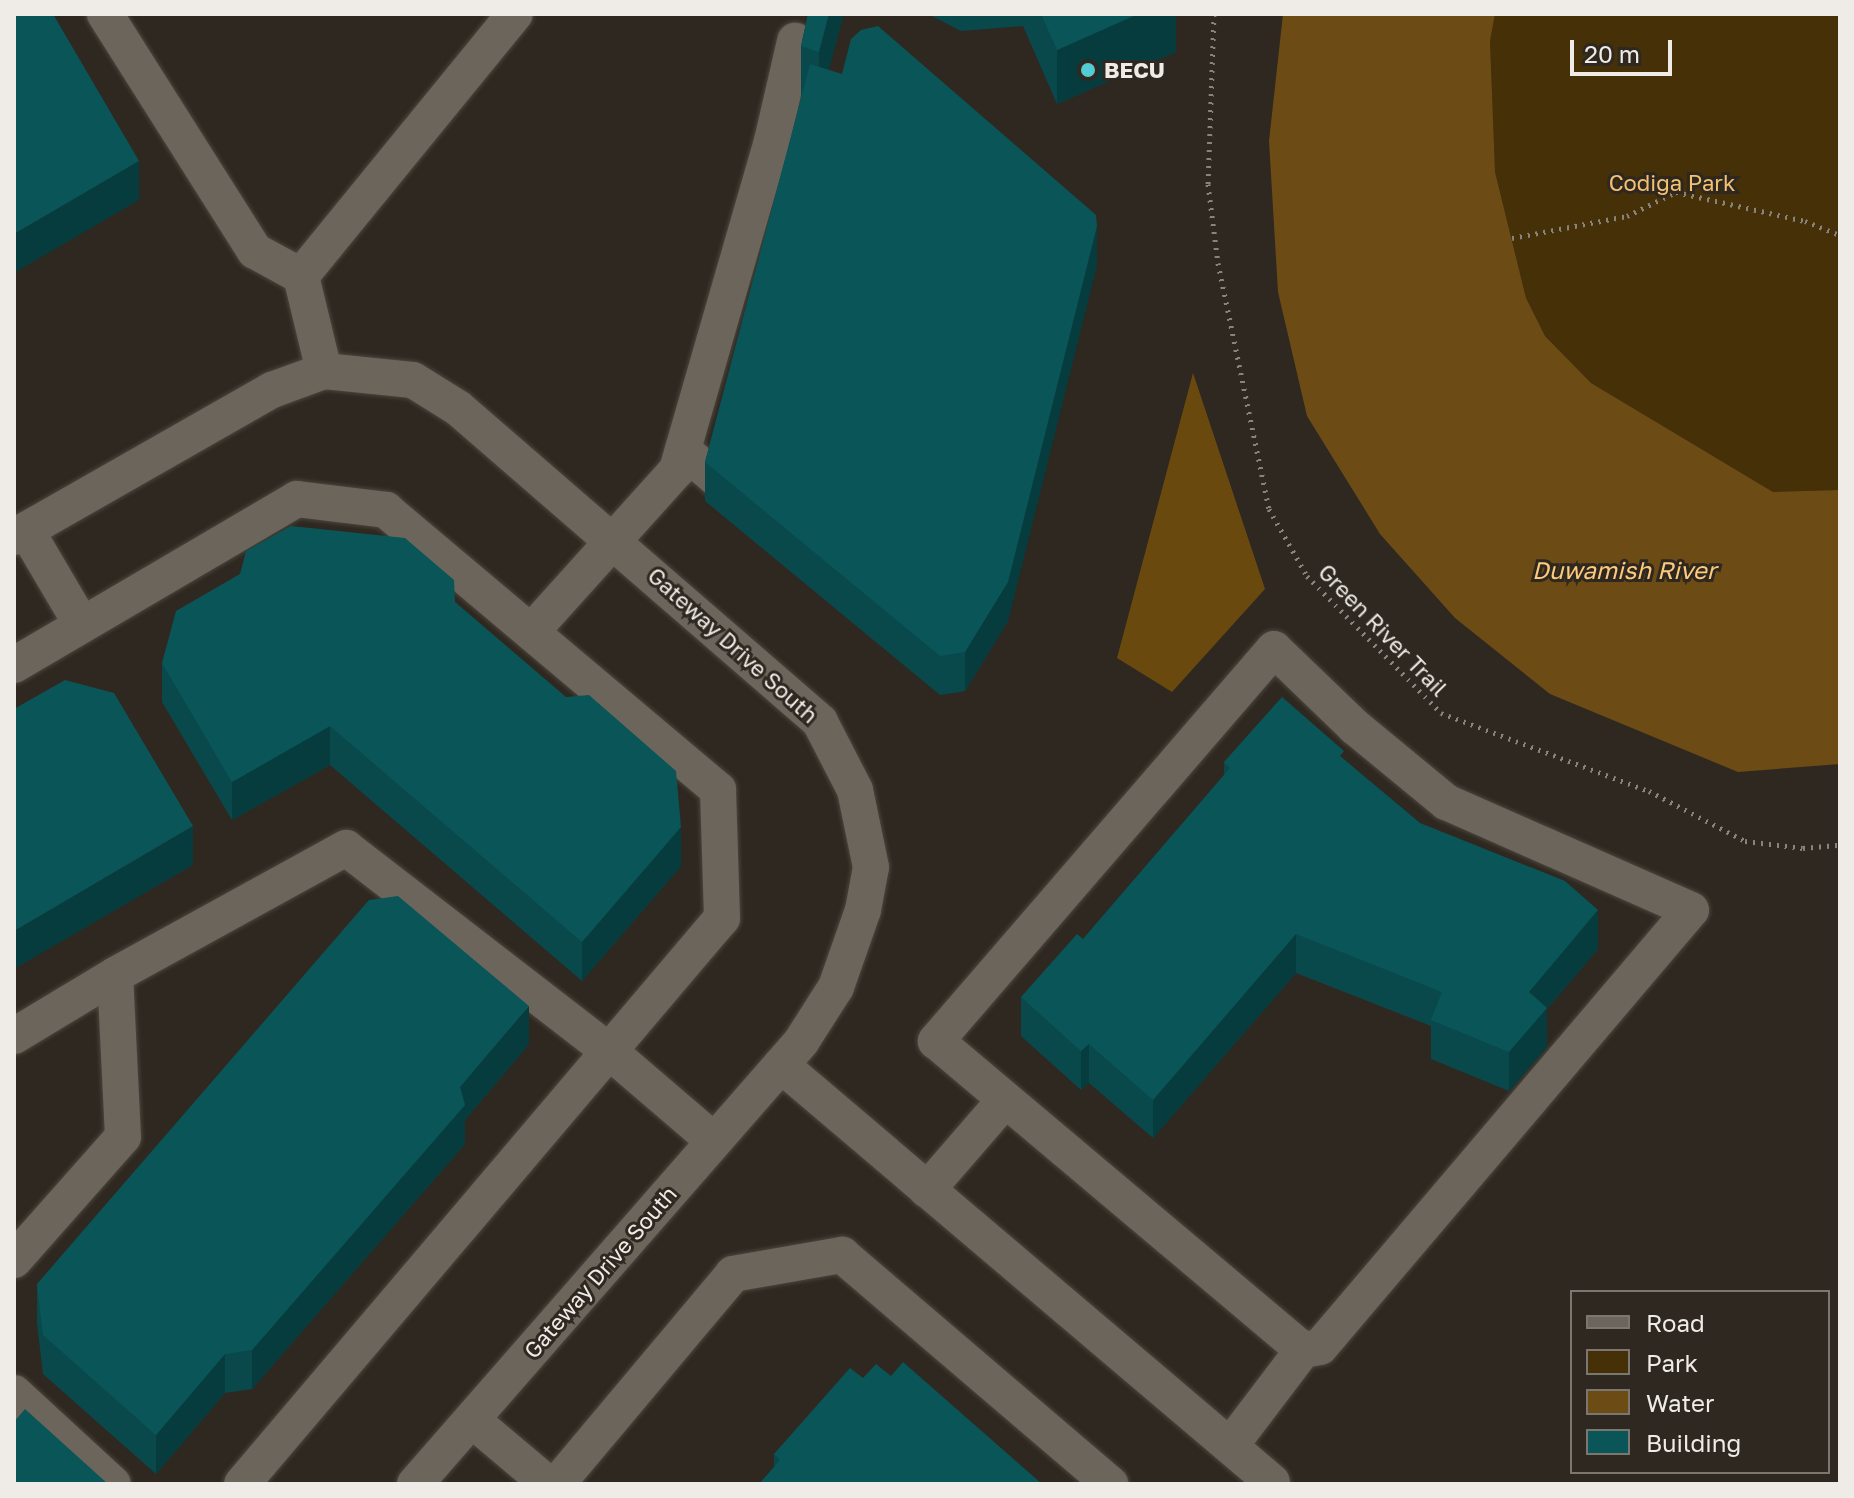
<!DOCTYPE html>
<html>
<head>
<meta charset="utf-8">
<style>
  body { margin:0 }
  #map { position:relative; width:1854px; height:1498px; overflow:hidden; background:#2e2820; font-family:"Golos Text",sans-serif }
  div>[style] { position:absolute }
  .green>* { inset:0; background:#463008 }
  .forest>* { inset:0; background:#69490e }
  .water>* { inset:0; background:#6c4c14 }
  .path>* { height:5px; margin-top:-2.5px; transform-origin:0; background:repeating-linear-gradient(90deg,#88837c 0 2px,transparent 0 8px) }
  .roads { filter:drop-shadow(0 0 2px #4a453e) drop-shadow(0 0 2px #4a453e) }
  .minor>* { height:36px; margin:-18px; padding:0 18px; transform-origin:18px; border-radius:18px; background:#6c655b }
  .wall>* { inset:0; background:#09494c }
  .shaded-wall>* { inset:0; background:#073c3e }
  .building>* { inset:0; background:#0a5558 }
  .dots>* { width:22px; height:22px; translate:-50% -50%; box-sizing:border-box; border:4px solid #2e2820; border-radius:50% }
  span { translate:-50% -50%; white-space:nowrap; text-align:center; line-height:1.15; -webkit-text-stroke:6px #2e2820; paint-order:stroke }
  .poi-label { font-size:22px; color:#efebe6; font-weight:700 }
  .left { translate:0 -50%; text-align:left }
  .park-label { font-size:22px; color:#f4c172 }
  .street-label { font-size:22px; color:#efebe6 }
  .water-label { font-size:24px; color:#fdc97b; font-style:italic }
  .frame { position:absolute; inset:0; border:16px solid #efebe6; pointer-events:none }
  .legend { position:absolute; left:1570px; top:1290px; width:260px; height:184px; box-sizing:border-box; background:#2e2820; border:2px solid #7b766f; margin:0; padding:10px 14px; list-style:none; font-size:24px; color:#efebe6 }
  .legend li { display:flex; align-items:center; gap:16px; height:40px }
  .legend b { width:40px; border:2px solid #7b766f }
  .scale { position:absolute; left:1570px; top:40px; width:102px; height:36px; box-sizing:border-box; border:4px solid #efebe6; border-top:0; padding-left:10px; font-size:24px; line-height:28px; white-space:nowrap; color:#efebe6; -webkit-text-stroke:6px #2e2820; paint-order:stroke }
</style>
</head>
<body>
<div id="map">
  <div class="green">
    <i style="clip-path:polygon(1495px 14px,1840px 14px,1840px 490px,1773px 492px,1591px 383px,1545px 336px,1526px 298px,1495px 172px,1490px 41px)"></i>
  </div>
  <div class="forest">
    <i style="clip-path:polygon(1193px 373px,1265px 589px,1172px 692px,1117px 658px)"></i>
  </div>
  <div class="water">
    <i style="clip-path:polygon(1283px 14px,1495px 14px,1490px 41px,1495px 172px,1526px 298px,1545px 336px,1591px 383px,1773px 492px,1840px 490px,1840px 764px,1738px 772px,1550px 694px,1455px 618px,1380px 534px,1307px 416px,1278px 292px,1269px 141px)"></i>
  </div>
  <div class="path">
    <i style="left:1214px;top:14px;width:170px;rotate:92deg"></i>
    <i style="left:1208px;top:184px;width:80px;rotate:82.8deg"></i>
    <i style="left:1218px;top:263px;width:251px;rotate:78.3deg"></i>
    <i style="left:1269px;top:509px;width:77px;rotate:60.4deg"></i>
    <i style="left:1307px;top:576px;width:192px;rotate:45.6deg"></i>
    <i style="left:1441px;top:713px;width:222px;rotate:20.6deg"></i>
    <i style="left:1649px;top:791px;width:108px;rotate:27.5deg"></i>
    <i style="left:1745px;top:841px;width:58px;rotate:6.9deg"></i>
    <i style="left:1803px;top:848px;width:37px;rotate:-5deg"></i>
    <i style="left:1512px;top:238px;width:117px;rotate:-10.8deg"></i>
    <i style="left:1627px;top:216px;width:55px;rotate:-26.1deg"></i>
    <i style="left:1676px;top:192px;width:132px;rotate:12.7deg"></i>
    <i style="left:1805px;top:221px;width:38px;rotate:22deg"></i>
  </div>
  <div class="roads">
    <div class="minor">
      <i style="left:105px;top:14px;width:280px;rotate:57.7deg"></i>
      <i style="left:255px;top:251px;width:52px;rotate:28.5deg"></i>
      <i style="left:301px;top:276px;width:98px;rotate:76.4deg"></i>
      <i style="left:301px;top:276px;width:338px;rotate:-50.8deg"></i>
      <i style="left:683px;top:450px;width:80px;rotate:40.4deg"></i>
      <i style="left:26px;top:530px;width:110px;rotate:59.5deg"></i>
      <i style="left:14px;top:537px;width:297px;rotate:-29.7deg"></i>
      <i style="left:272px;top:390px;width:55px;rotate:-20.1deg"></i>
      <i style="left:324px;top:371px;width:89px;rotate:5.8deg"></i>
      <i style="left:413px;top:380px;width:53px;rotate:31.9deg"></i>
      <i style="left:458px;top:408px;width:479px;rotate:40.9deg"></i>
      <i style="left:820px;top:722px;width:76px;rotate:62.8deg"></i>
      <i style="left:855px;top:790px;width:79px;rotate:78.3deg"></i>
      <i style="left:871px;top:867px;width:44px;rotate:100.5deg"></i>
      <i style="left:863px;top:910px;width:82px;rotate:109.3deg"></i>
      <i style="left:836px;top:987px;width:65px;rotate:122.5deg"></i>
      <i style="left:801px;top:1042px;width:587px;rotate:131.13deg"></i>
      <i style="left:531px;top:632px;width:218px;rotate:-48deg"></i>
      <i style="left:677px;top:470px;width:342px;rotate:-73.9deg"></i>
      <i style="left:772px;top:141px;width:103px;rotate:-77deg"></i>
      <i style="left:14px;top:665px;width:328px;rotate:-30.4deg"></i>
      <i style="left:297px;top:499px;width:90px;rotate:7deg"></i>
      <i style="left:386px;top:510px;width:434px;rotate:40.1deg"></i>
      <i style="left:718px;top:790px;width:128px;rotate:88.2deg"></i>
      <i style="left:722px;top:918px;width:742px;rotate:130.3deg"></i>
      <i style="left:14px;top:1036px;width:118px;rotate:-31.1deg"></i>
      <i style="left:781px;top:1065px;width:644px;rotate:40.34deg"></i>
      <i style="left:927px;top:1190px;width:119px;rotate:-49.1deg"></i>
      <i style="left:14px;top:1260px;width:164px;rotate:-48.5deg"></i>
      <i style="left:123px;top:1137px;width:162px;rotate:-92.8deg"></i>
      <i style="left:115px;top:975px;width:264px;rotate:-28.8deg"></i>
      <i style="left:346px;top:848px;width:332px;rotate:37.7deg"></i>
      <i style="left:609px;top:1051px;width:138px;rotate:40.6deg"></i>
      <i style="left:14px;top:1393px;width:134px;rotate:42.6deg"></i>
      <i style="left:472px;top:1420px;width:99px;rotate:40.1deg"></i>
      <i style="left:1230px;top:1446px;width:121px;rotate:-52.8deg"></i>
      <i style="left:1303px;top:1350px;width:17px;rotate:-10deg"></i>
      <i style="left:1320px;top:1347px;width:573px;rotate:-49.67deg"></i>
      <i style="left:1691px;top:910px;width:268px;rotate:-156.2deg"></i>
      <i style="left:1446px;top:802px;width:118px;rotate:-140.5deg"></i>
      <i style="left:1355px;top:727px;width:112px;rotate:-136.1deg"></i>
      <i style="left:1274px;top:649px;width:518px;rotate:130.77deg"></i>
      <i style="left:936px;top:1041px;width:480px;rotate:40.1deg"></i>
      <i style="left:557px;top:1484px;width:274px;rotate:-50deg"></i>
      <i style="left:733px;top:1274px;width:111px;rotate:-9.9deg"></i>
      <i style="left:842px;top:1255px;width:353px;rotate:40.5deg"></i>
    </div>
  </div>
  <div class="wall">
    <i style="clip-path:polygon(808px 14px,829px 70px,1097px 265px,1008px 621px,965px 691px,940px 695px,705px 501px,705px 462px,801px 100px,801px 46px)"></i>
    <i style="clip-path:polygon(928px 14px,1176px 14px,1176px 52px,1057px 104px,1023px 26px,961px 31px)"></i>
    <i style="clip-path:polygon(455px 602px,681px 866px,582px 981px,330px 765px,232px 820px,162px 702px,162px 663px)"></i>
    <i style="clip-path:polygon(1344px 760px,1420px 823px,1598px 949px,1547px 1009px,1547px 1047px,1509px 1091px,1431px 1059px,1431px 1026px,1296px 973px,1153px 1138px,1089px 1083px,1081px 1090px,1021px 1036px,1021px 997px,1083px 939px,1224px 775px,1224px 762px)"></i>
    <i style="clip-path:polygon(529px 1044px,465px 1120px,465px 1144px,252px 1389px,225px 1393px,156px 1474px,43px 1374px,37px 1323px,37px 1284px)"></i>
    <i style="clip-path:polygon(863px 1378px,1042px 1484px,774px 1467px,774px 1454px)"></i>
  </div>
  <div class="shaded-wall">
    <i style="clip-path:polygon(829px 14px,844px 14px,819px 106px,819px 52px)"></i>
    <i style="clip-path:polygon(1138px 14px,1176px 14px,1176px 52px,1057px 104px,1057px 50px)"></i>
    <i style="clip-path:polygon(139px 161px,139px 200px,14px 273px,14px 234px)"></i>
    <i style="clip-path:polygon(1097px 226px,1097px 265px,1008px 621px,965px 691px,965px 652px)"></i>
    <i style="clip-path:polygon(330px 726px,330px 765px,232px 820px,232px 782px)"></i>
    <i style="clip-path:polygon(193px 826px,193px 865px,14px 969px,14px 931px)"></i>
    <i style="clip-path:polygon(681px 827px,681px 866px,582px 981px,582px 942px)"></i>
    <i style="clip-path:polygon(1598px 910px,1598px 949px,1547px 1009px,1547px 1047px,1509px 1091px,1509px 1052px,1529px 992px)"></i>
    <i style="clip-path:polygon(1296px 934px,1296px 973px,1153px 1138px,1153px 1100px)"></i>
    <i style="clip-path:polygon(529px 1006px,529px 1044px,465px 1120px,465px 1144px,252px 1389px,252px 1350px,460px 1087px)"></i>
    <i style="clip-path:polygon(1089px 1044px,1089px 1083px,1081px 1090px,1081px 1051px)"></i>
    <i style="clip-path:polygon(225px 1354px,225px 1393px,156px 1474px,156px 1435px)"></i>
  </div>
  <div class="building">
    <i style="clip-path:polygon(14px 14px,53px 14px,139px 161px,14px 234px)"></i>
    <i style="clip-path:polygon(808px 14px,829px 14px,819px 52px,801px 46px)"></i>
    <i style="clip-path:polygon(1041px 14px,1138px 14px,1057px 50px)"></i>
    <i style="clip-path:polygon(878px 26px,1096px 215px,1097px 226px,1008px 582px,965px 652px,940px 656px,705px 462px,810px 64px,842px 74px,851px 39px,861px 30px)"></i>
    <i style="clip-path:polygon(291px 526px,405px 538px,454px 580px,455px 602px,566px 697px,589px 695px,676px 771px,681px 827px,582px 942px,330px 726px,232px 782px,162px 663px,176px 611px,240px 574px,246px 551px)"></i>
    <i style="clip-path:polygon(65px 680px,114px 693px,193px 826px,14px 931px,14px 709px)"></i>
    <i style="clip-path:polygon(1282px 697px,1344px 751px,1340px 756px,1420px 823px,1565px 881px,1598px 910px,1529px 992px,1547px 1008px,1509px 1052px,1431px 1020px,1442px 992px,1296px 934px,1153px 1100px,1089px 1044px,1081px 1051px,1021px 997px,1077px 934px,1083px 939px,1230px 768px,1224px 762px)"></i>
    <i style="clip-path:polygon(398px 896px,529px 1006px,460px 1087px,465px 1105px,252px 1350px,225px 1354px,156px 1435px,43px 1335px,37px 1284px,369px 900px)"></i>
    <i style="clip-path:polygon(903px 1362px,1042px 1484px,759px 1484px,780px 1460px,774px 1454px,850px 1368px,863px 1378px,876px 1364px,891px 1376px)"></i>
    <i style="clip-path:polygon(25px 1409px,108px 1484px,14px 1484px,14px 1422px)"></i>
  </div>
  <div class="dots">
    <i style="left:1088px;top:70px;background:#51ccd2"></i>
  </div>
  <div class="poi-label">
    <span class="left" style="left:1104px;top:70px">BECU</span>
  </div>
  <div class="park-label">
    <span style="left:1672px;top:183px">Codiga Park</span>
  </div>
  <div class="street-label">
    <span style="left:1383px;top:630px;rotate:46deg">Green River Trail</span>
    <span style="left:733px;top:645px;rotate:42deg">Gateway Drive South</span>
    <span style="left:600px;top:1272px;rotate:-49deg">Gateway Drive South</span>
  </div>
  <div class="water-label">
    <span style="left:1624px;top:570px">Duwamish River</span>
  </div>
  <div class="frame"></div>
  <ul class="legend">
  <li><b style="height:10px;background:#6c655b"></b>Road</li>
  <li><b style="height:22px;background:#463008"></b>Park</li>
  <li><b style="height:22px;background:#6c4c14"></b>Water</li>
  <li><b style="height:22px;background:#0a5558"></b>Building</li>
  </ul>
  <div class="scale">20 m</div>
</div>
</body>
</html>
